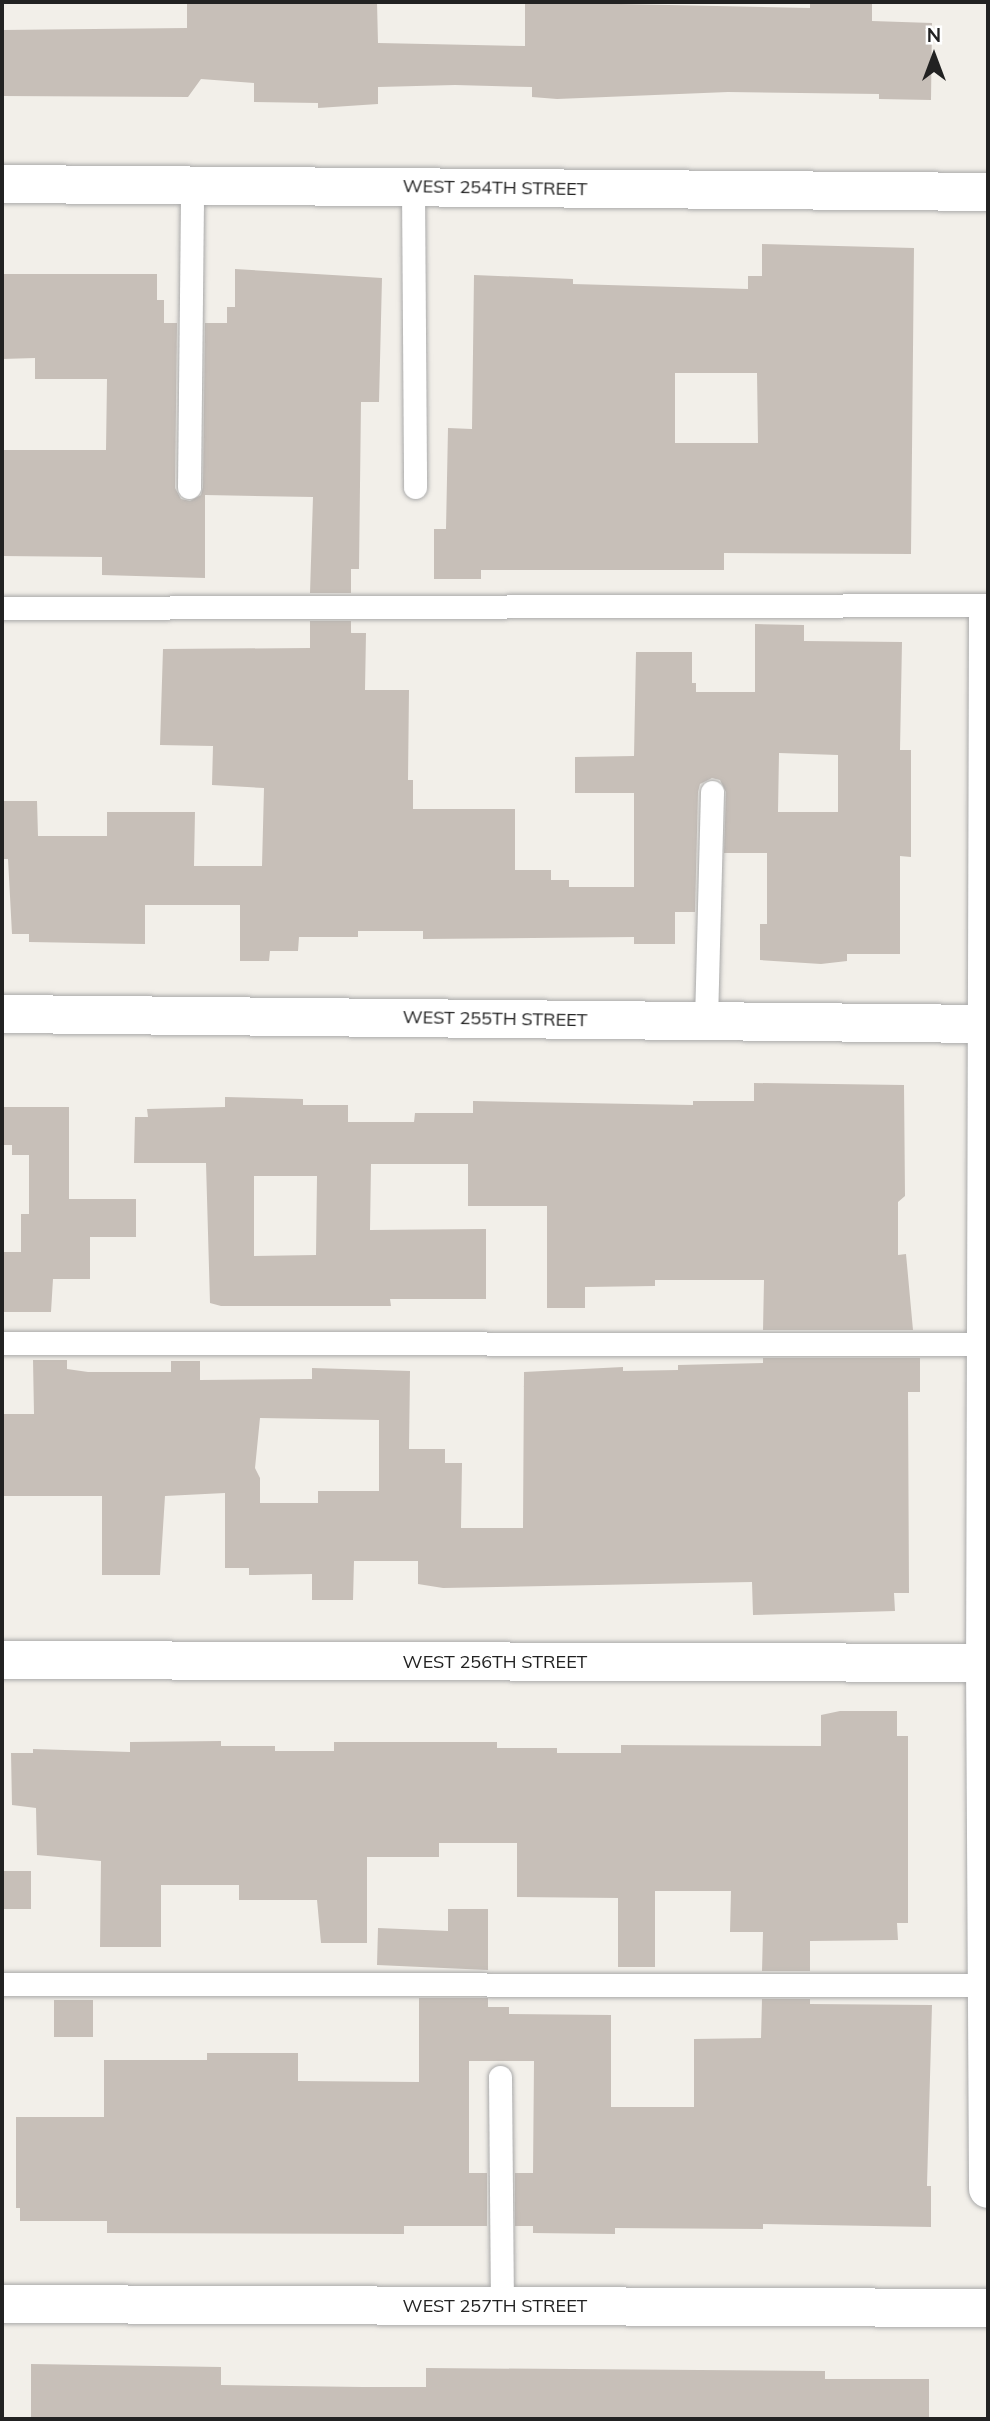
<!DOCTYPE html>
<html>
<head>
<meta charset="utf-8">
<style>
  body { margin:0 }
  #map { position:relative; width:990px; height:2421px; overflow:hidden; background:#f2efe9; font-family:Mulish,sans-serif }
  div>[style] { position:absolute }
  .building>* { inset:0; background:#c7bfb8; transform-origin:0 0 }
  .roads { filter:drop-shadow(0 0 2px #a9a9a9) drop-shadow(0 0 2px #a9a9a9) }
  .service>* { height:23px; margin:-11.5px; padding:0 11.5px; transform-origin:11.5px; border-radius:11.5px; background:#fff }
  .minor>* { height:38px; margin:-19px; padding:0 19px; transform-origin:19px; border-radius:19px; background:#fff }
  .tertiary>* { height:38px; margin:-19px; padding:0 19px; transform-origin:19px; border-radius:19px; background:#fff }
  span { translate:-50% -50%; white-space:nowrap; text-align:center; line-height:1.15; -webkit-text-stroke:5px #fff; paint-order:stroke }
  .street-label { font-size:18px; color:#222 }
  .frame { position:absolute; inset:0; border:4px solid #222; pointer-events:none }
  .north { position:absolute; left:899px; top:21px; width:70px; height:70px; -webkit-text-stroke:5px #fff; paint-order:stroke; rotate:0deg; font-size:19px; font-weight:700; line-height:28px; text-align:center; color:#222 }
  .north::after { content:''; display:block; margin:auto; width:24px; height:32px; background:#222; clip-path:polygon(50% 0,100% 100%,50% 72%,0 100%) }
</style>
</head>
<body>
<div id="map">
  <div class="building">
    <i style="clip-path:polygon(187px 2px,377px 2px,378px 43px,525px 46px,525px 2px,810px 8px,810px 2px,872px 2px,872px 21px,932px 23px,931px 100px,879px 99px,879px 94px,728px 92px,557px 99px,532px 97px,532px 87px,455px 85px,378px 87px,378px 104px,318px 108px,318px 103px,254px 102px,254px 83px,201px 79px,188px 97px,2px 96px,2px 30px,187px 28px)"></i>
    <i style="clip-path:polygon(evenodd,762px 244px,914px 248px,911px 554px,724px 553px,724px 570px,481px 570px,481px 579px,434px 579px,434px 529px,446px 529px,448px 428px,472px 429px,474px 275px,573px 279px,573px 284px,748px 289px,748px 276px,762px 276px,762px 244px,675px 373px,757px 373px,758px 443px,675px 443px,675px 373px)"></i>
    <i style="clip-path:polygon(235px 269px,382px 278px,379px 402px,361px 402px,359px 569px,351px 569px,351px 593px,310px 593px,313px 497px,205px 495px,205px 578px,102px 575px,102px 557px,2px 556px,2px 450px,106px 450px,107px 379px,35px 379px,35px 358px,2px 359px,2px 274px,157px 274px,157px 300px,164px 300px,164px 323px,177px 323px,175px 488px,181px 499px,190px 501px,201px 495px,203px 487px,205px 323px,227px 323px,227px 307px,235px 307px)"></i>
    <i style="clip-path:polygon(evenodd,310px 621px,351px 621px,351px 633px,366px 633px,365px 690px,409px 690px,408px 780px,413px 780px,413px 809px,515px 809px,515px 870px,551px 870px,551px 880px,569px 880px,569px 887px,634px 887px,634px 793px,575px 793px,575px 757px,634px 756px,636px 652px,692px 652px,692px 683px,696px 683px,696px 692px,755px 692px,755px 624px,804px 625px,804px 641px,902px 642px,900px 750px,911px 750px,911px 857px,900px 856px,900px 954px,847px 954px,847px 961px,821px 964px,760px 960px,760px 924px,767px 924px,767px 853px,724px 853px,726px 792px,720px 780px,712px 778px,700px 784px,698px 792px,695px 912px,675px 912px,675px 944px,634px 944px,634px 937px,423px 939px,423px 931px,358px 931px,358px 937px,299px 937px,298px 951px,270px 951px,269px 961px,240px 961px,240px 905px,145px 905px,145px 944px,29px 942px,29px 934px,12px 934px,8px 859px,2px 859px,2px 801px,37px 801px,38px 836px,107px 836px,107px 812px,195px 812px,194px 866px,262px 866px,264px 788px,212px 785px,213px 746px,160px 745px,163px 649px,310px 648px,310px 621px,779px 753px,838px 755px,838px 812px,778px 812px,779px 753px)"></i>
    <i style="clip-path:polygon(evenodd,754px 1083px,904px 1085px,905px 1196px,898px 1202px,898px 1255px,906px 1254px,913px 1330px,763px 1330px,764px 1280px,655px 1280px,655px 1286px,585px 1287px,585px 1308px,547px 1308px,547px 1206px,468px 1206px,468px 1164px,371px 1164px,370px 1230px,486px 1229px,486px 1299px,390px 1299px,391px 1306px,221px 1306px,210px 1303px,206px 1163px,134px 1163px,135px 1117px,148px 1117px,147px 1109px,225px 1107px,225px 1097px,303px 1099px,303px 1105px,348px 1105px,348px 1122px,414px 1122px,415px 1113px,473px 1113px,473px 1101px,693px 1105px,693px 1101px,754px 1101px,754px 1083px,254px 1176px,317px 1176px,316px 1255px,254px 1256px,254px 1176px)"></i>
    <i style="clip-path:polygon(3px 1107px,69px 1107px,69px 1199px,136px 1199px,136px 1237px,90px 1237px,90px 1279px,53px 1279px,51px 1312px,2px 1312px,2px 1252px,21px 1252px,21px 1214px,29px 1214px,29px 1155px,12px 1155px,12px 1145px,4px 1145px)"></i>
    <i style="clip-path:polygon(evenodd,763px 1358px,920px 1358px,920px 1392px,908px 1392px,909px 1593px,894px 1593px,895px 1611px,753px 1615px,752px 1582px,443px 1588px,418px 1584px,418px 1561px,354px 1561px,353px 1600px,312px 1600px,312px 1574px,249px 1575px,249px 1568px,225px 1568px,225px 1493px,165px 1496px,160px 1575px,102px 1575px,102px 1496px,2px 1496px,2px 1414px,34px 1414px,33px 1360px,67px 1360px,67px 1369px,88px 1372px,171px 1372px,171px 1361px,200px 1361px,200px 1380px,312px 1379px,312px 1368px,410px 1371px,409px 1449px,445px 1449px,445px 1463px,462px 1463px,461px 1528px,523px 1528px,524px 1372px,623px 1367px,623px 1371px,678px 1370px,678px 1365px,763px 1363px,763px 1358px,260px 1418px,379px 1420px,379px 1491px,318px 1491px,318px 1503px,260px 1503px,260px 1478px,255px 1468px,260px 1418px)"></i>
    <i style="clip-path:polygon(840px 1711px,897px 1711px,897px 1736px,908px 1736px,908px 1923px,897px 1923px,898px 1940px,810px 1941px,810px 1971px,762px 1971px,763px 1932px,730px 1932px,731px 1891px,655px 1891px,655px 1967px,618px 1967px,618px 1898px,517px 1897px,517px 1843px,439px 1843px,439px 1857px,367px 1857px,367px 1943px,321px 1943px,317px 1900px,239px 1900px,239px 1885px,161px 1885px,161px 1947px,100px 1947px,101px 1861px,37px 1855px,36px 1808px,12px 1805px,11px 1753px,33px 1753px,33px 1749px,130px 1752px,130px 1742px,221px 1741px,221px 1746px,275px 1746px,275px 1751px,334px 1751px,334px 1742px,497px 1742px,497px 1748px,557px 1748px,557px 1753px,621px 1753px,621px 1745px,821px 1746px,821px 1715px)"></i>
    <i style="left:2px;top:1871px;width:29px;height:38px"></i>
    <i style="clip-path:polygon(448px 1909px,488px 1909px,488px 1970px,377px 1965px,378px 1928px,448px 1931px)"></i>
    <i style="clip-path:polygon(419px 1998px,488px 1998px,488px 2007px,509px 2007px,509px 2014px,611px 2015px,611px 2107px,694px 2107px,694px 2039px,761px 2038px,762px 1999px,810px 1999px,810px 2004px,932px 2005px,927px 2186px,931px 2186px,931px 2227px,763px 2224px,763px 2229px,615px 2228px,615px 2234px,533px 2233px,533px 2226px,515px 2226px,515px 2173px,533px 2173px,534px 2061px,469px 2061px,469px 2173px,487px 2173px,487px 2226px,404px 2226px,404px 2234px,107px 2233px,107px 2221px,20px 2221px,20px 2208px,16px 2208px,16px 2117px,104px 2117px,104px 2060px,207px 2060px,207px 2053px,298px 2053px,298px 2081px,419px 2082px)"></i>
    <i style="left:54px;top:2000px;width:39px;height:37px"></i>
    <i style="clip-path:polygon(31px 2364px,221px 2367px,221px 2385px,363px 2387px,426px 2387px,426px 2368px,825px 2371px,825px 2379px,929px 2379px,929px 2419px,31px 2419px)"></i>
  </div>
  <div class="roads">
    <div class="service">
      <i style="left:413px;top:187px;width:300px;rotate:89.6deg"></i>
      <i style="left:189px;top:487px;width:302px;rotate:-89.4deg"></i>
      <i style="left:2px;top:608px;width:986px;rotate:-0.17deg"></i>
      <i style="left:706px;top:1021px;width:229px;rotate:-88.5deg"></i>
      <i style="left:2px;top:1343px;width:986px;rotate:0.06deg"></i>
      <i style="left:2px;top:1984px;width:986px;rotate:0.06deg"></i>
      <i style="left:500px;top:2077px;width:229px;rotate:89.5deg"></i>
    </div>
    <div class="minor">
      <i style="left:2px;top:184px;width:986px;rotate:0.46deg"></i>
      <i style="left:2px;top:1014px;width:986px;rotate:0.58deg"></i>
      <i style="left:2px;top:1660px;width:986px;rotate:0.17deg"></i>
      <i style="left:2px;top:2304px;width:986px;rotate:0.23deg"></i>
    </div>
    <div class="tertiary">
      <i style="left:988px;top:618px;width:1045px;rotate:90.16deg"></i>
      <i style="left:985px;top:1663px;width:526px;rotate:89.67deg"></i>
    </div>
  </div>
  <div class="street-label">
    <span style="left:495px;top:188px;rotate:1deg">WEST 254TH STREET</span>
    <span style="left:495px;top:1019px;rotate:1deg">WEST 255TH STREET</span>
    <span style="left:495px;top:1662px">WEST 256TH STREET</span>
    <span style="left:495px;top:2306px">WEST 257TH STREET</span>
  </div>
  <div class="frame"></div>
  <div class="north">N</div>
</div>
</body>
</html>
